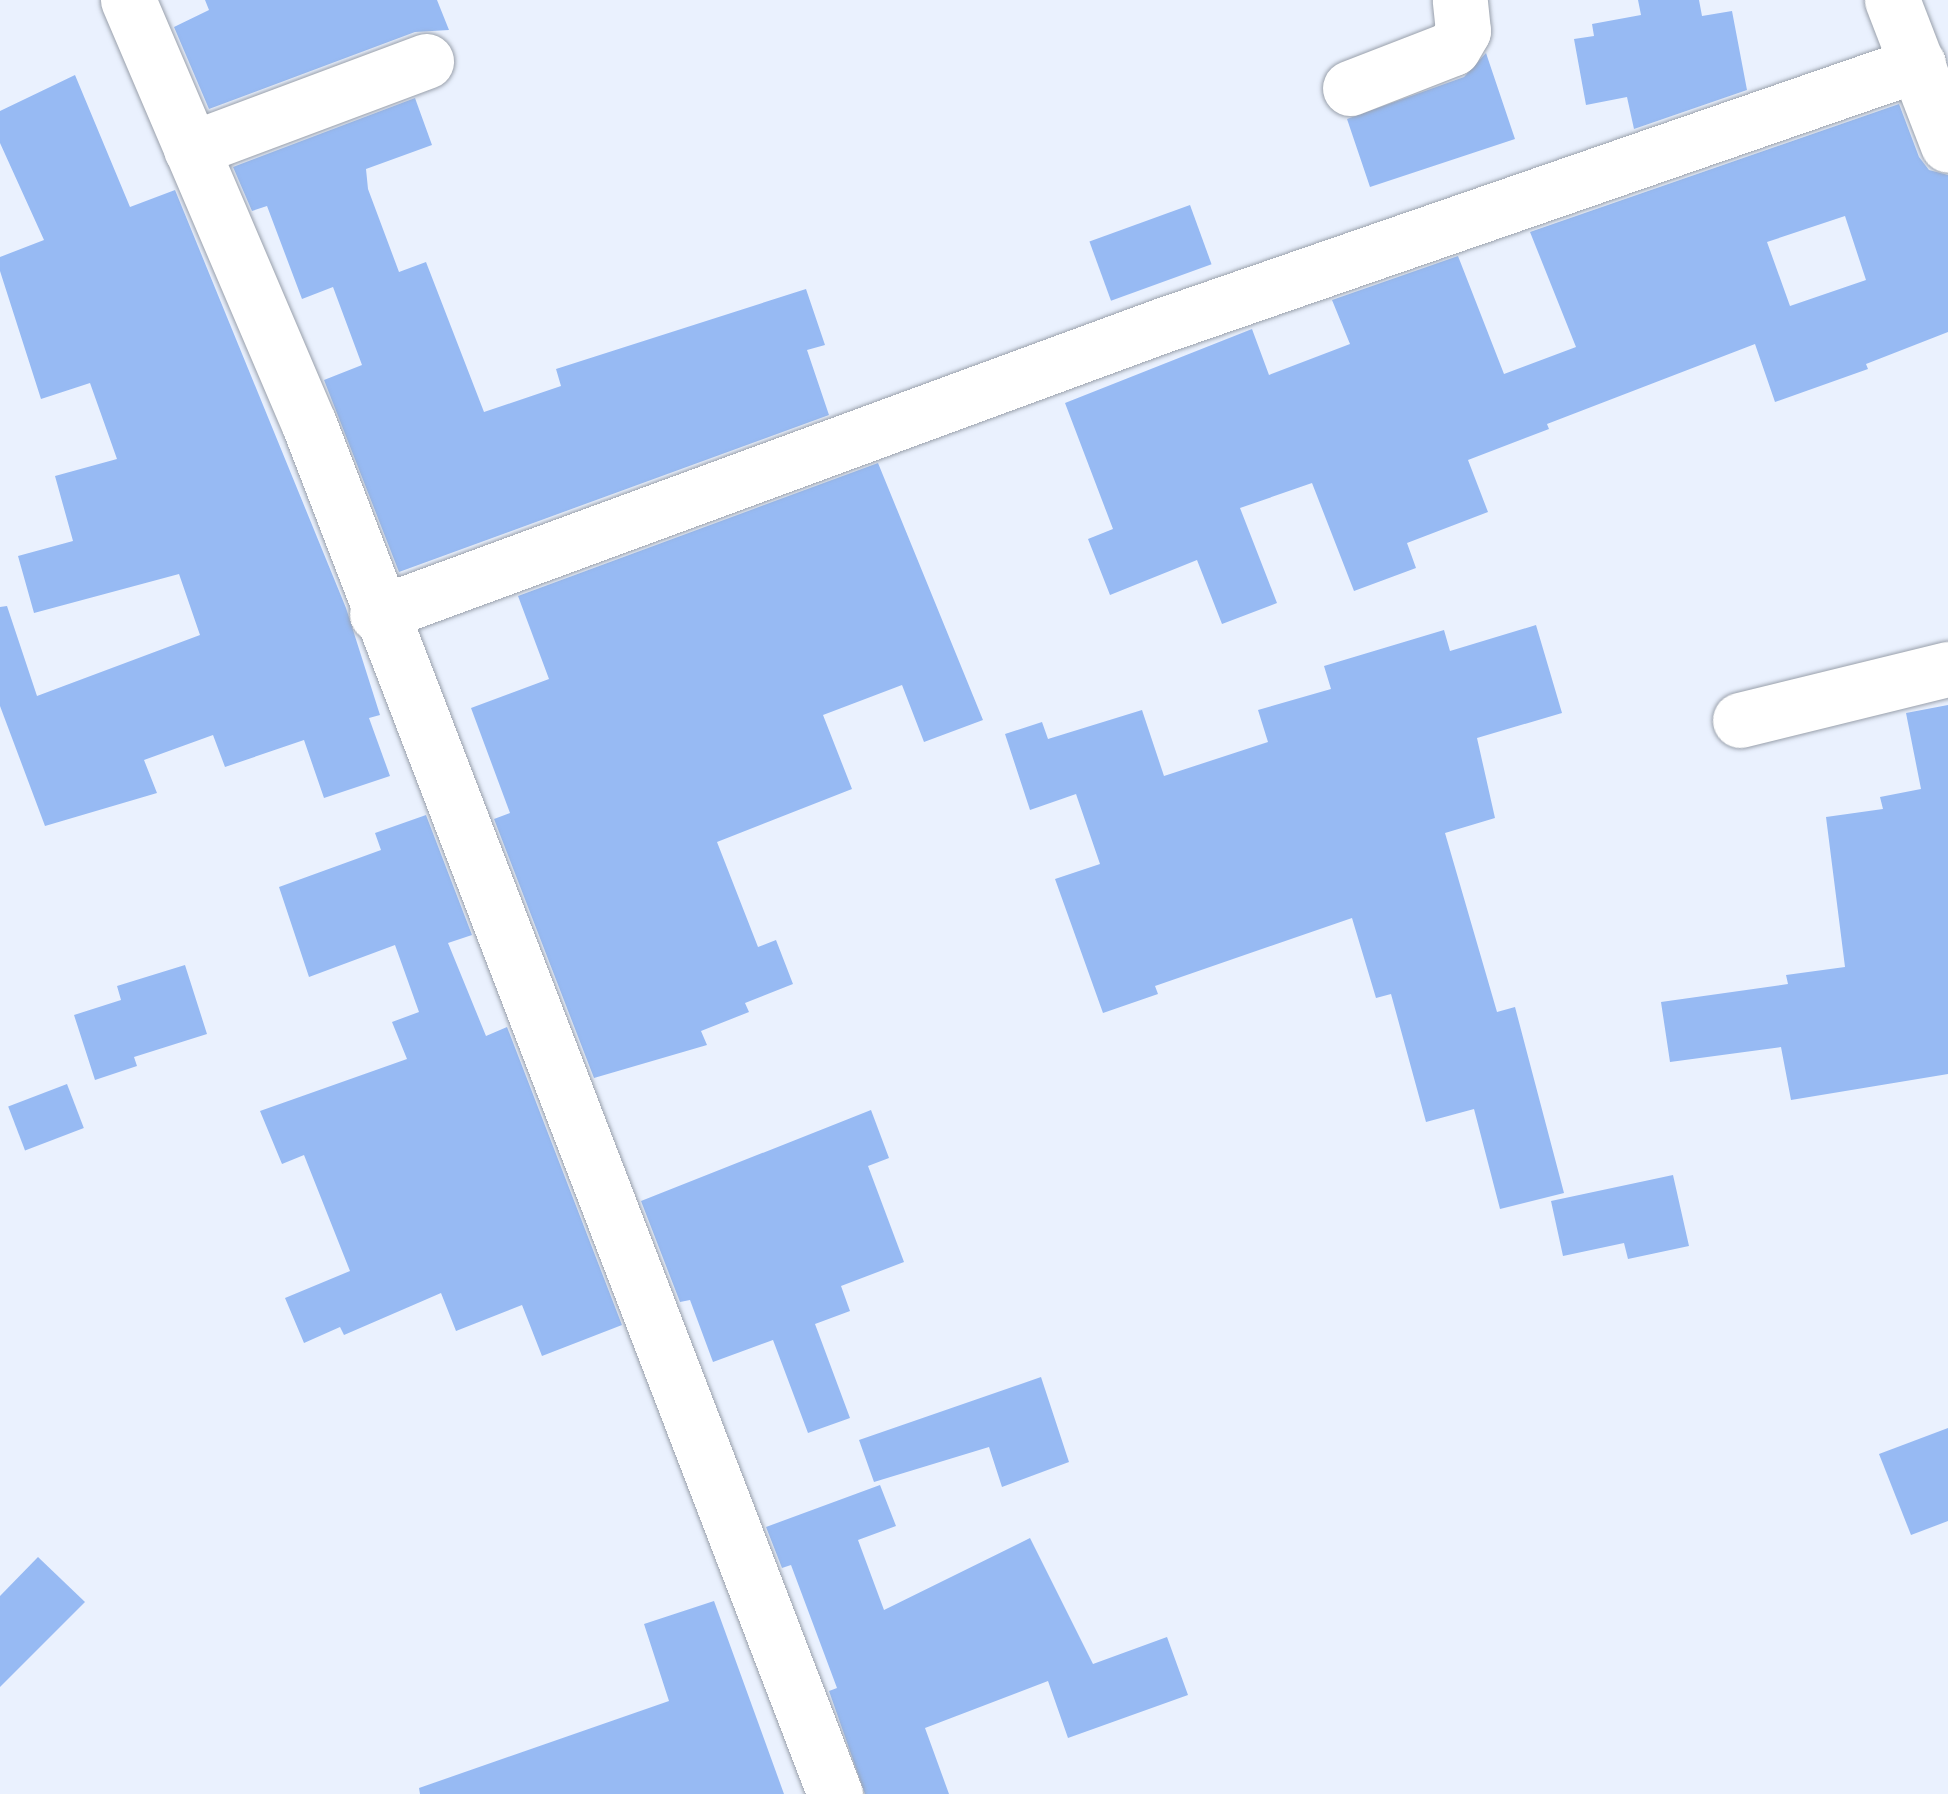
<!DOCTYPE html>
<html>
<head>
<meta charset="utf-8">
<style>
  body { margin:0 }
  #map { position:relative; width:1948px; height:1794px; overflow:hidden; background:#eaf1fe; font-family:"DejaVu Sans",sans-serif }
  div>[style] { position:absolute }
  .building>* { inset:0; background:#97baf3; transform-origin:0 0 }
  .roads { filter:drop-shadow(0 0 2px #99a0ab) drop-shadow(0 0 2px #99a0ab) }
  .minor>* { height:55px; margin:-27.5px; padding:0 27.5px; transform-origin:27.5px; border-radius:27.5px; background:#fff }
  span { translate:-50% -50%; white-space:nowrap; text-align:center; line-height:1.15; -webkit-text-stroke:8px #fff; paint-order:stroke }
</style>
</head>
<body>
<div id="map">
  <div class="building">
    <i style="clip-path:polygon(205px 0,437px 0,449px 30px,415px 32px,209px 109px,174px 27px,209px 10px)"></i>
    <i style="clip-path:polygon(1638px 0,1699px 0,1702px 16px,1732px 11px,1747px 90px,1634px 129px,1627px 97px,1586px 105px,1574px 39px,1594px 36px,1592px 24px,1641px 15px)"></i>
    <i style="clip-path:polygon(1486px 53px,1515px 139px,1370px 187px,1347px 119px,1464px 77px)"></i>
    <i style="clip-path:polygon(75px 75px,130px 207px,175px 190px,346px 608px,380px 715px,369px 718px,390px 776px,324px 798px,304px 740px,225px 767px,213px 735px,144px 760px,157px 793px,45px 826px,0 706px,0 607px,7px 606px,37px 696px,200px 635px,179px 574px,34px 613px,18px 556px,73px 541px,55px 476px,117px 459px,90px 383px,41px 399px,0 271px,0 257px,44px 240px,0 143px,0 111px)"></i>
    <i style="clip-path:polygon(415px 98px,432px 145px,366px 169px,368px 189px,399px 272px,426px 262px,484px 412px,561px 386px,556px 369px,806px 289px,825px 345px,807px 350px,829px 415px,399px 572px,324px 380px,362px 365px,333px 287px,302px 299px,267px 206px,252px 211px,233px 167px)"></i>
    <i style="clip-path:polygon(evenodd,1899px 104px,1919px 157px,1929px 170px,1948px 175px,1948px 332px,1866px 364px,1868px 369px,1775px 402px,1755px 344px,1547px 424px,1549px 429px,1468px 460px,1488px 512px,1407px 543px,1416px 568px,1354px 591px,1312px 483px,1240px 508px,1277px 603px,1222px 624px,1197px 560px,1110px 595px,1088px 539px,1113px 529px,1065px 403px,1252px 329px,1269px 375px,1350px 344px,1332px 300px,1458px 256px,1504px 374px,1576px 347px,1530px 232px,1899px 104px,1845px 216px,1866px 280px,1790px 306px,1767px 242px,1845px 216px)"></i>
    <i style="left:1190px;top:205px;width:63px;height:107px;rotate:70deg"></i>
    <i style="clip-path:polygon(878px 463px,983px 720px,924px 742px,902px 685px,823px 715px,852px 789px,717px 842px,758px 947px,776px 940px,793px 984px,745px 1003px,749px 1012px,701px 1031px,707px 1045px,594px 1078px,494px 819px,510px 813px,471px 708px,549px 679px,518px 596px)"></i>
    <i style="clip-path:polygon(1536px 625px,1562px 713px,1477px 738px,1495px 818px,1445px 833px,1497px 1012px,1515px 1007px,1564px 1193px,1500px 1209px,1474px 1109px,1426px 1122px,1391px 994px,1376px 998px,1352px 918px,1155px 986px,1158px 994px,1103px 1013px,1055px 879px,1100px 864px,1076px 794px,1030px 810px,1005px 734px,1042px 722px,1048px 739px,1142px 710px,1164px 776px,1268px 742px,1258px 710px,1331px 689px,1324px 666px,1444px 630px,1450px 651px)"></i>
    <i style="clip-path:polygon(1948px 705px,1948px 1074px,1791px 1100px,1781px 1047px,1670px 1062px,1661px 1002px,1788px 984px,1786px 975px,1845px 967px,1826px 817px,1883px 809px,1880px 797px,1921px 789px,1906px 713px)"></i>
    <i style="clip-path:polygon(426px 815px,472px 935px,448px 943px,486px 1036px,507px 1027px,622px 1325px,542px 1356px,522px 1305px,456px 1331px,441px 1293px,344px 1335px,340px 1327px,304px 1343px,285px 1298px,350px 1271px,304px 1155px,282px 1164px,260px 1111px,407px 1059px,392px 1022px,419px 1012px,395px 945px,309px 977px,279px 887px,381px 850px,375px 833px)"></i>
    <i style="clip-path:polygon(185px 965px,207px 1034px,134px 1057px,137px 1066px,95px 1080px,74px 1015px,121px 1000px,117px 986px)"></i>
    <i style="left:67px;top:1084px;width:47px;height:63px;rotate:69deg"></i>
    <i style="clip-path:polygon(871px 1110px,889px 1158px,868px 1166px,904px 1262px,841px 1286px,850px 1311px,815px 1324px,850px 1418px,808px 1433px,773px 1340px,713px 1362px,690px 1300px,680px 1302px,641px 1201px)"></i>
    <i style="clip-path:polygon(1673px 1175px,1689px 1246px,1628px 1259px,1624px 1243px,1563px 1256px,1551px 1201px)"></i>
    <i style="clip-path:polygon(1041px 1377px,1069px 1462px,1002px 1487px,989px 1447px,874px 1482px,859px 1440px)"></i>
    <i style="clip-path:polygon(1948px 1428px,1948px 1521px,1911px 1535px,1879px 1454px)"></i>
    <i style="clip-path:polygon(880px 1485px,896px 1526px,858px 1540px,884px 1610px,1030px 1538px,1093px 1664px,1167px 1637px,1188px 1695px,1068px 1738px,1048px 1681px,925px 1728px,949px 1794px,865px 1794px,829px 1691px,837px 1688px,791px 1565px,782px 1568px,766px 1527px)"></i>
    <i style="clip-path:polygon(38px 1557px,85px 1602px,0 1687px,0 1596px)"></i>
    <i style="clip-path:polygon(714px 1601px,784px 1794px,420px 1794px,419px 1788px,669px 1701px,644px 1624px)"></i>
  </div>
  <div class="roads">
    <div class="minor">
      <i style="left:128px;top:0;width:461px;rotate:66.9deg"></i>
      <i style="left:309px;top:424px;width:1468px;rotate:69deg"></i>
      <i style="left:1892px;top:0;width:155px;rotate:68.9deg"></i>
      <i style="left:1350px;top:88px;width:110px;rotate:-21.2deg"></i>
      <i style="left:1453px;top:48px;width:20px;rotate:-60deg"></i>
      <i style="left:1463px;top:31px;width:31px;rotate:-96deg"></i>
      <i style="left:191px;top:149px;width:251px;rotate:-20.5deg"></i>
      <i style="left:377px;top:614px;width:837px;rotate:-20.19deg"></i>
      <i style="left:1163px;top:325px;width:799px;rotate:-19.07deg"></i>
      <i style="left:1740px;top:720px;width:214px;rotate:-13.8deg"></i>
    </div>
  </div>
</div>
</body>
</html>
